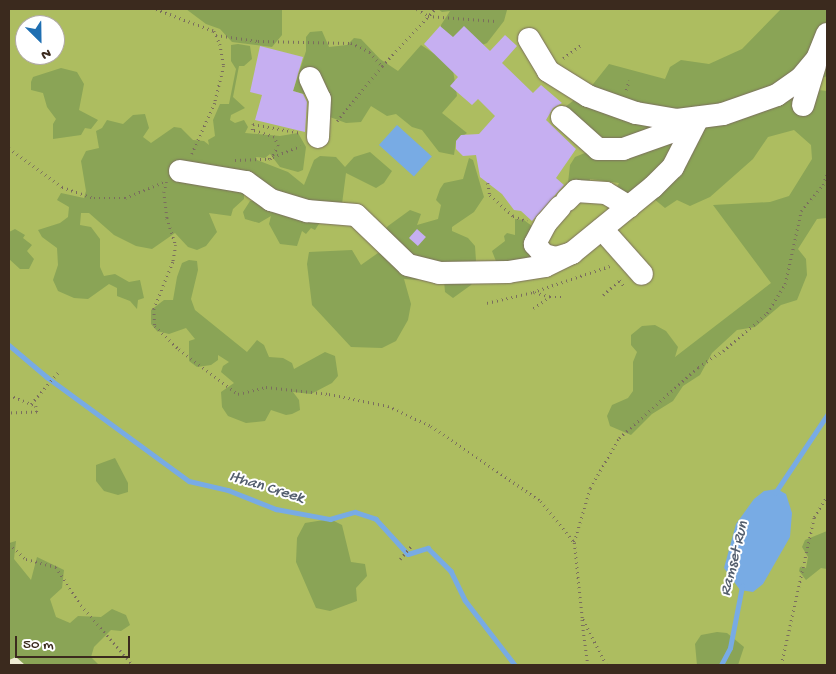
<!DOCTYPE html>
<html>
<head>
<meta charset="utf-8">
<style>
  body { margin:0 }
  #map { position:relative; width:836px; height:674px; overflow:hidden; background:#efebd3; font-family:"Gochi Hand",sans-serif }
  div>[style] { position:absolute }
  .green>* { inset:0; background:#adbd60 }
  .forest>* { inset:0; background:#8aa456 }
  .water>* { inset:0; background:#78abe4; transform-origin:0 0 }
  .stream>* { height:4.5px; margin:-2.25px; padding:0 2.25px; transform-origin:2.25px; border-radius:2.25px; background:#78abe4 }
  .building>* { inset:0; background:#c6aff1; transform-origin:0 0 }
  .path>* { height:2.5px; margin-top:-1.25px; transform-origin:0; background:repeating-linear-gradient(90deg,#7a6e5d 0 1px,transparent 0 5px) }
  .roads { filter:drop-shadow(0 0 1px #7a6e5d) drop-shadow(0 0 1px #7a6e5d) }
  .minor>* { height:22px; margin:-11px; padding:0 11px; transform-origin:11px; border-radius:11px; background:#fff }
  span { translate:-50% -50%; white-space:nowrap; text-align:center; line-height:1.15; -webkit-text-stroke:4px #fff; paint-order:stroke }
  .water-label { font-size:16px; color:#535e6d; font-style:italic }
  .frame { position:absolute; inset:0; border:10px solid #3b2a1e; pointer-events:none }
  .north { position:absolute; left:15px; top:15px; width:50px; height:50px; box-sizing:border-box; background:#fff; border:1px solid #b1aaa5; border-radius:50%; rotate:157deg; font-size:14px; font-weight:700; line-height:20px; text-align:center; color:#3b2a1e }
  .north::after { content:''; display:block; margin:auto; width:18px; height:22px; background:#1f6fb2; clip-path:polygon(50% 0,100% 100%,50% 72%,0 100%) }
  .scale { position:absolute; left:15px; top:636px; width:115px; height:22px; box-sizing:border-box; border:2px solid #3b2a1e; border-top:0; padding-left:6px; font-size:15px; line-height:18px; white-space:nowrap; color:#3b2a1e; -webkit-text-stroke:4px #fff; paint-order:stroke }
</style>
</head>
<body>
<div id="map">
  <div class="green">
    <i style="clip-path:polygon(evenodd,9px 9px,827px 9px,827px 665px,40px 665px,9px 638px,9px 9px,25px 25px,55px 25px,55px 55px,25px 55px,25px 25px)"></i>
  </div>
  <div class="forest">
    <i style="clip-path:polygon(186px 9px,282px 9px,282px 35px,272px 47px,232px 42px,220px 29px,206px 24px)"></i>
    <i style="clip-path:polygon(438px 9px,507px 9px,507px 10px,504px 21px,487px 43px,470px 50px,441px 37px,441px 25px,450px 11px,442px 12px)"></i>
    <i style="clip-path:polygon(781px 9px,827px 9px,827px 76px,819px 79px,818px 90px,827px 91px,827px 218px,817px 219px,798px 249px,806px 259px,807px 275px,797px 300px,781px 305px,755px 327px,737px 330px,712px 353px,700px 375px,683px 386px,673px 401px,652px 414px,631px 435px,610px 426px,607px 416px,612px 405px,628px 398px,633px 391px,633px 362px,637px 352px,631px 345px,631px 335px,642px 326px,655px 325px,666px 331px,678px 347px,675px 357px,771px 283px,713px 205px,770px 202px,789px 196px,812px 159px,811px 145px,794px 130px,768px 137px,753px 159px,710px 197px,690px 206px,677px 200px,665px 208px,654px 199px,615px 191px,619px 183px,590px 179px,588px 186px,568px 183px,570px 165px,575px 157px,612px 142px,600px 136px,565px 107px,590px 88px,609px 64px,665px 79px,670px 67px,681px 60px,709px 64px,742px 49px)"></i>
    <i style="clip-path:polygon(322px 31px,329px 47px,347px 45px,354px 38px,361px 39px,380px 59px,398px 71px,421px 45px,444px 60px,453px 70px,457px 96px,442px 113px,467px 133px,456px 141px,454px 155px,439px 152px,422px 130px,412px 127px,396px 114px,387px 116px,371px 106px,361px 122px,346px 123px,330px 117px,315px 97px,293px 91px,306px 51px,306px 37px,310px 32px)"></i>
    <i style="clip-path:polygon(238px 44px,250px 46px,252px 59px,244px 66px,239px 66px,233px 97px,245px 108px,231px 115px,230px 120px,235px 123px,244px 120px,248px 127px,245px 133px,280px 136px,298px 133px,306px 147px,303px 170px,298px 172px,280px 167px,270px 154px,265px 158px,256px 157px,257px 160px,288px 172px,304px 185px,314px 160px,320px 156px,336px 157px,345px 167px,354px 157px,370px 152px,392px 171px,384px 183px,376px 188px,346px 173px,342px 204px,333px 202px,315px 230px,311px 228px,306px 234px,302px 231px,297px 246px,280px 244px,269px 224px,271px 216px,259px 223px,245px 219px,243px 212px,250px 201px,257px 201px,256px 192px,217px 188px,244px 192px,244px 199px,233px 209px,231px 216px,209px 213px,217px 232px,206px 246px,197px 250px,188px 247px,175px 233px,152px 249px,136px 246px,114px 235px,89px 213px,81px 213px,80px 225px,91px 227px,100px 239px,100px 267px,104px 276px,115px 274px,129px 282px,140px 280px,144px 298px,138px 300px,137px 309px,130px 301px,117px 296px,117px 288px,109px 284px,88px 299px,74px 298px,58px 291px,53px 280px,58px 265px,57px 248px,42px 237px,38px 230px,60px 223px,68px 217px,69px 207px,57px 200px,61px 193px,84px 198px,86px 191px,81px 161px,86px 151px,99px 148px,96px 131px,102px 128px,107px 120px,123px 124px,133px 115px,145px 114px,149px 128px,143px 137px,151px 143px,174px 127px,181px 128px,193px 140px,204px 141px,209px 145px,208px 140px,215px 136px,213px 120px,220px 104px,229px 104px,236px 69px,231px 61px,231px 45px)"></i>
    <i style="clip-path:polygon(61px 68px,77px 72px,84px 84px,79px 110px,98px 120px,91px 129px,85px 128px,81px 135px,53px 139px,53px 124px,56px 119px,47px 107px,43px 93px,31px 90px,31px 82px,33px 77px)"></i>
    <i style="clip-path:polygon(469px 158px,473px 160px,484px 197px,474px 212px,452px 227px,452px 231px,468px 238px,475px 246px,477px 276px,471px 285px,453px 298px,445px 292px,444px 280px,425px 275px,417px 280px,404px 279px,411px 304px,408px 320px,396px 341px,382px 348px,351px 347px,312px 305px,307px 264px,309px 252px,352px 250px,361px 265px,378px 253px,389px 258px,383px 232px,388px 226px,410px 210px,421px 214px,417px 225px,438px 219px,441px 205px,436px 200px,440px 189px,444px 183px,463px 179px)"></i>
    <i style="clip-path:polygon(515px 219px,524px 220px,537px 230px,532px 241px,530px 264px,499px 269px,492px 251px,505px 241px,504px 236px,507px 233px,515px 235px)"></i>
    <i style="clip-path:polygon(15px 229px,25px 235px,23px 238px,32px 245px,27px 251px,34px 259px,29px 269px,20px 269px,9px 259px,9px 232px)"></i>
    <i style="clip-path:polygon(189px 260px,197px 261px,198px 270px,191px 299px,195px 310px,247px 352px,257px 340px,264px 345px,269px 357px,283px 358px,292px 363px,294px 369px,325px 352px,335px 356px,338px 376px,332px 383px,311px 394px,293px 392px,299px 400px,300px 410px,292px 414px,286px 415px,271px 410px,265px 421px,246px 423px,228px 416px,222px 407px,221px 392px,234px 383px,221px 372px,223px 366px,229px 362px,218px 355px,218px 360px,211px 365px,197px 367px,189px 361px,189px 341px,195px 339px,186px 328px,169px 334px,157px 331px,151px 324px,151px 310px,164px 300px,173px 300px,177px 277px,182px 263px)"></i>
    <i style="clip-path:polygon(115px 458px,128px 483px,128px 492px,118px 495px,104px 491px,96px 481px,96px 465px)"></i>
    <i style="clip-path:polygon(330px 519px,342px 525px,351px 562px,365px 564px,367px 576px,356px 588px,357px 601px,330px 611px,316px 608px,296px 562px,297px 538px,305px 523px)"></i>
    <i style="clip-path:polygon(827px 531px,827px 569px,821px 568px,806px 580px,799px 571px,800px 567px,806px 568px,808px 557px,802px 547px,805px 540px)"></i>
    <i style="clip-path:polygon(16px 541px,14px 559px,31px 580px,37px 557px,64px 570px,62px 588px,50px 599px,56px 617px,70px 623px,78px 616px,101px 617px,112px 609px,126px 615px,130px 625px,121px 631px,111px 630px,94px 647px,91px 657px,99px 665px,25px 665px,16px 657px,9px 660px,9px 543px)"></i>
    <i style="clip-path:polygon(717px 632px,727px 633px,744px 647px,738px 665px,697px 665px,695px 644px,701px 635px)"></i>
  </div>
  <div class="water">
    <i style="left:397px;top:125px;width:47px;height:27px;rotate:42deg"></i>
    <i style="clip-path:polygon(777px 489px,786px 494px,792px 513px,790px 537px,763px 584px,753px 592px,740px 590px,724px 568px,736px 524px,754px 499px,764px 491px)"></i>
  </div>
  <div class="stream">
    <i style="left:9px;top:345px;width:50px;rotate:40.1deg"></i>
    <i style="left:47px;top:377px;width:176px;rotate:36.2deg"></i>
    <i style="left:189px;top:481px;width:40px;rotate:13deg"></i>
    <i style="left:228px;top:490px;width:52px;rotate:21.6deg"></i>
    <i style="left:276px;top:509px;width:55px;rotate:10.5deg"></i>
    <i style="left:330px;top:519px;width:26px;rotate:-16deg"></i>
    <i style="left:355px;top:512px;width:22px;rotate:18deg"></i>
    <i style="left:376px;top:519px;width:47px;rotate:47.6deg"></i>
    <i style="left:408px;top:554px;width:21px;rotate:-17deg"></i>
    <i style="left:428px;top:548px;width:33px;rotate:45deg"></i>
    <i style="left:451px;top:571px;width:32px;rotate:64deg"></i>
    <i style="left:465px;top:600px;width:82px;rotate:52.4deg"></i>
    <i style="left:775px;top:493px;width:94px;rotate:-56.3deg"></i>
    <i style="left:721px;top:665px;width:19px;rotate:-62deg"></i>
    <i style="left:730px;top:648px;width:63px;rotate:-79deg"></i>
  </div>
  <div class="building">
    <i style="clip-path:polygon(440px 26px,453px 37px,464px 26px,490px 51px,505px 35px,517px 46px,502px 63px,533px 93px,541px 85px,562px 103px,553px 108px,546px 120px,576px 149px,556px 178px,564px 185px,532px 221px,521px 211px,514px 210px,502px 194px,480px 177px,476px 155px,463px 156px,456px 149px,456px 141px,461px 135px,479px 134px,495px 116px,478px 99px,472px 105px,450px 86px,458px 77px,424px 44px)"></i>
    <i style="clip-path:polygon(260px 46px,303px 57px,293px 91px,303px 94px,307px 102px,305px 132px,255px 120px,262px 95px,250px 92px)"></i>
    <i style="left:417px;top:229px;width:12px;height:12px;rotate:42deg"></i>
  </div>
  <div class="path">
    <i style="left:156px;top:9px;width:62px;rotate:20.8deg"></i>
    <i style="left:214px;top:31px;width:14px;rotate:65deg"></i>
    <i style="left:220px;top:44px;width:22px;rotate:80deg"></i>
    <i style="left:224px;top:66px;width:38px;rotate:104deg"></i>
    <i style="left:215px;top:103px;width:56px;rotate:114.3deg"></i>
    <i style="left:417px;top:9px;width:13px;rotate:32deg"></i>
    <i style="left:428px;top:16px;width:68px;rotate:4.2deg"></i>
    <i style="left:216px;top:35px;width:42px;rotate:8.1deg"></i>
    <i style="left:258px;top:41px;width:93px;rotate:1.2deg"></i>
    <i style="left:351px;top:43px;width:21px;rotate:25deg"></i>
    <i style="left:370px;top:52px;width:17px;rotate:50deg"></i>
    <i style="left:563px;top:58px;width:24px;rotate:-36deg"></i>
    <i style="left:626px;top:90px;width:10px;rotate:-73deg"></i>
    <i style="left:337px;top:121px;width:71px;rotate:-50.7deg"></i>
    <i style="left:382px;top:66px;width:78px;rotate:-47.1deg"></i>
    <i style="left:9px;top:148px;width:66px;rotate:36.3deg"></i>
    <i style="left:62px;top:187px;width:34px;rotate:19deg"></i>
    <i style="left:94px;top:198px;width:31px"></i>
    <i style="left:125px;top:198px;width:44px;rotate:-22.5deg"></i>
    <i style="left:270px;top:159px;width:15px;rotate:-58deg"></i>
    <i style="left:278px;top:146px;width:10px;rotate:-114deg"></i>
    <i style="left:274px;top:137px;width:23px;rotate:-162deg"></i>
    <i style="left:252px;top:130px;width:6px;rotate:-81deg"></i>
    <i style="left:253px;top:124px;width:49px;rotate:10.6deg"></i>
    <i style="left:235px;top:160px;width:33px;rotate:-2deg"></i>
    <i style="left:268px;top:159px;width:35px;rotate:-22deg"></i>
    <i style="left:167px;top:182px;width:10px;rotate:107deg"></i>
    <i style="left:164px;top:192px;width:26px;rotate:83deg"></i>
    <i style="left:167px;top:218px;width:28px;rotate:72deg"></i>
    <i style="left:176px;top:245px;width:17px;rotate:100deg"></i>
    <i style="left:173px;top:262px;width:51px;rotate:112deg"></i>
    <i style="left:154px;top:309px;width:17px;rotate:87deg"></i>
    <i style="left:155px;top:326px;width:33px;rotate:44deg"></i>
    <i style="left:179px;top:349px;width:74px;rotate:37.3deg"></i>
    <i style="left:238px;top:394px;width:29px;rotate:-14deg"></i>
    <i style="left:266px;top:387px;width:63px;rotate:6.3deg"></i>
    <i style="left:329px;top:394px;width:60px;rotate:11.5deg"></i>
    <i style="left:388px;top:406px;width:47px;rotate:24.9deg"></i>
    <i style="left:431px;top:426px;width:133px;rotate:34.3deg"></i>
    <i style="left:541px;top:501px;width:53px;rotate:51.2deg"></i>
    <i style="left:488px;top:183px;width:12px;rotate:81deg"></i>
    <i style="left:490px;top:195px;width:31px;rotate:42deg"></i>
    <i style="left:513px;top:216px;width:15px;rotate:20deg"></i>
    <i style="left:620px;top:280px;width:7px;rotate:56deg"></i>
    <i style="left:603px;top:295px;width:24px;rotate:-42deg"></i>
    <i style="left:550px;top:297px;width:14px"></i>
    <i style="left:487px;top:303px;width:47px;rotate:-13.4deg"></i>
    <i style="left:533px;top:292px;width:81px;rotate:-18.7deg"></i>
    <i style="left:533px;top:308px;width:20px;rotate:-33deg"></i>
    <i style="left:550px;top:297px;width:16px;rotate:-165deg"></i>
    <i style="left:9px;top:395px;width:29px;rotate:22deg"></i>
    <i style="left:36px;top:406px;width:6px;rotate:81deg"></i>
    <i style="left:37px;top:412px;width:28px;rotate:178deg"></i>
    <i style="left:31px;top:404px;width:45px;rotate:-49.5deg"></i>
    <i style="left:9px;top:544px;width:23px;rotate:41deg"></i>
    <i style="left:26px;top:559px;width:31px;rotate:15deg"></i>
    <i style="left:56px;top:567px;width:45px;rotate:56.7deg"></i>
    <i style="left:81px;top:605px;width:79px;rotate:49.1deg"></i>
    <i style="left:400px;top:559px;width:18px;rotate:-49deg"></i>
    <i style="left:582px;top:620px;width:45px;rotate:82.4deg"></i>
    <i style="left:606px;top:665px;width:53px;rotate:-117.1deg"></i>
    <i style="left:582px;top:618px;width:76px;rotate:-96deg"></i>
    <i style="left:574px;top:542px;width:56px;rotate:-73.5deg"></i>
    <i style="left:590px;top:488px;width:58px;rotate:-59.9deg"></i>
    <i style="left:619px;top:438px;width:106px;rotate:-41.9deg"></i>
    <i style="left:698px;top:367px;width:30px;rotate:-33deg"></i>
    <i style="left:723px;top:351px;width:58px;rotate:-40.8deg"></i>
    <i style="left:767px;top:313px;width:34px;rotate:-58deg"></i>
    <i style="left:785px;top:284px;width:75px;rotate:-77.6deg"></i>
    <i style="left:801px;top:211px;width:34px;rotate:-50deg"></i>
    <i style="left:823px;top:185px;width:14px;rotate:-73deg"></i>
    <i style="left:781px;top:665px;width:152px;rotate:-77.4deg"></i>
    <i style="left:814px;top:517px;width:25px;rotate:-58deg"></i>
  </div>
  <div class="roads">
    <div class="minor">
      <i style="left:529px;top:39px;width:37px;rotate:59deg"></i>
      <i style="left:548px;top:71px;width:47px;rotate:32deg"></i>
      <i style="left:588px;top:96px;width:51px;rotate:19.5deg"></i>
      <i style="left:636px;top:113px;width:42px;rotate:9.7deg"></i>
      <i style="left:677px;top:120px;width:46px;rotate:-7.4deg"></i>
      <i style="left:723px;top:114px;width:57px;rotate:-19.4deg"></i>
      <i style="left:777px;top:95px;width:29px;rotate:-35deg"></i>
      <i style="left:801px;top:78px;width:25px;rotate:-50deg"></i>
      <i style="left:817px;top:59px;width:27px;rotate:-68deg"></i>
      <i style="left:310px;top:78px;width:23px;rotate:65deg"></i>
      <i style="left:320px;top:99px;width:38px;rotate:93deg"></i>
      <i style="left:803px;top:105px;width:42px;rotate:-73.3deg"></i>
      <i style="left:562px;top:117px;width:48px;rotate:41.6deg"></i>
      <i style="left:598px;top:149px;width:25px"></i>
      <i style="left:623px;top:149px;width:51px;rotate:-19.5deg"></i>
      <i style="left:180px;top:171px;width:67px;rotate:9.5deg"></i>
      <i style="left:246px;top:182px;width:31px;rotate:36deg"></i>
      <i style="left:271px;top:200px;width:38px;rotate:17deg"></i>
      <i style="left:307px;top:211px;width:49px;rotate:4.7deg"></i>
      <i style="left:356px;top:215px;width:72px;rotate:43.9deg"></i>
      <i style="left:408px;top:265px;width:32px;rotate:14deg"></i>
      <i style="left:439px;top:273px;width:69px;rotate:-0.8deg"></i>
      <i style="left:508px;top:272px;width:37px;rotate:-9deg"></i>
      <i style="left:545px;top:266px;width:30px;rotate:-26deg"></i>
      <i style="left:567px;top:200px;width:13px;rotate:-45deg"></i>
      <i style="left:576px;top:191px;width:30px;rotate:4deg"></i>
      <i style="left:606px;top:193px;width:27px;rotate:31deg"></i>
      <i style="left:560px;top:207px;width:21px;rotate:131deg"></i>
      <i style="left:546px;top:223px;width:24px;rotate:118deg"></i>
      <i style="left:535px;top:244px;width:14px;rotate:51deg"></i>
      <i style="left:544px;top:255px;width:12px;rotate:14deg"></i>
      <i style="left:556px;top:258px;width:17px;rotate:-17deg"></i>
      <i style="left:572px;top:253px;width:104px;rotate:-39.2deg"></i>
      <i style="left:653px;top:187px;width:28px;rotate:-45deg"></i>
      <i style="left:673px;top:167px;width:55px;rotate:-63deg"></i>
      <i style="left:602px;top:229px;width:60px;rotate:48.4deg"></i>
    </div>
  </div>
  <div class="water-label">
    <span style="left:266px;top:489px;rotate:17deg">Ithan Creek</span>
    <span style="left:736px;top:559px;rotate:-76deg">Ramset Run</span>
  </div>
  <div class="frame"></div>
  <div class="north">N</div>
  <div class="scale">50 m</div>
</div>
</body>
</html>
